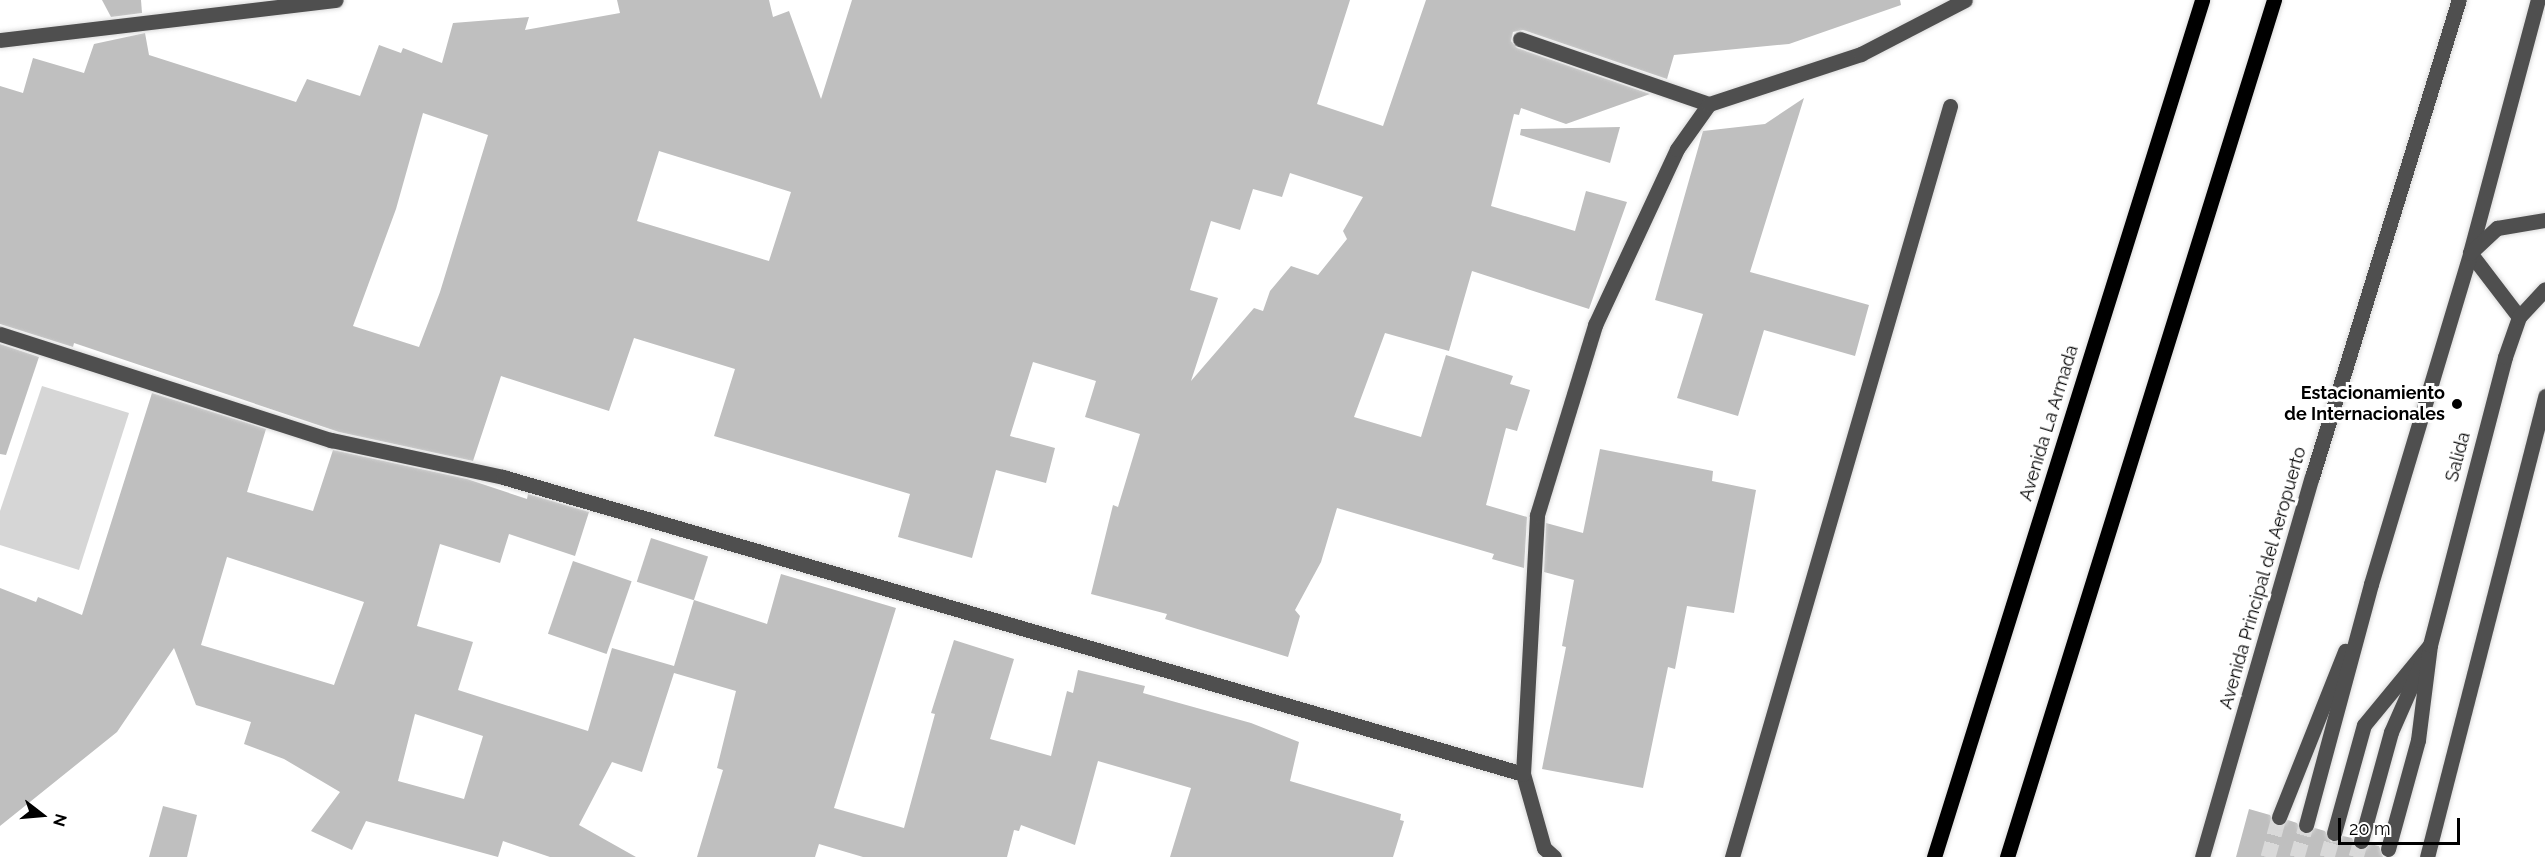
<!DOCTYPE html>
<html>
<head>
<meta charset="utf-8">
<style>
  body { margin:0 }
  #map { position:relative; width:2545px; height:857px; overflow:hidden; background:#fff; font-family:Raleway,sans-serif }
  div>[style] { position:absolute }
  .green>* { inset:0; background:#d6d6d6 }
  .building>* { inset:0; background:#bfbfbf; transform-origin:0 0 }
  .minor-tunnel>* { height:15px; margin-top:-7.5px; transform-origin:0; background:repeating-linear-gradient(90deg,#d9d9d9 0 15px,transparent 0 23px) }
  .roads { filter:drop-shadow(0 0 2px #dbdbdb) drop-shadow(0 0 2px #dbdbdb) }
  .minor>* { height:15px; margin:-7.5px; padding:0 7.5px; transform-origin:7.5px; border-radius:7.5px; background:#4f4f4f }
  .major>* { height:15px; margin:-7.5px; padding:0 7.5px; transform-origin:7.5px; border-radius:7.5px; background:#000 }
  .dots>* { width:16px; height:16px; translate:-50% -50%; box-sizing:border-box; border:3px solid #fff; border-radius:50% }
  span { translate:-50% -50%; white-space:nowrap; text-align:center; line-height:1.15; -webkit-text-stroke:6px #fff; paint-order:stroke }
  .poi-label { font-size:18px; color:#000; font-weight:700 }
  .right { translate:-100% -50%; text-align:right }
  .street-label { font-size:18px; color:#000 }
  .north { position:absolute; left:12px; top:785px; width:60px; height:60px; -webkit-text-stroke:4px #fff; paint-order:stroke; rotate:106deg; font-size:16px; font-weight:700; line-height:24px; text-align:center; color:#000 }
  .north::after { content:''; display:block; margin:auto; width:21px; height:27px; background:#000; clip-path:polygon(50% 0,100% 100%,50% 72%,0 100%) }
  .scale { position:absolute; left:2338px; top:818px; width:122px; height:27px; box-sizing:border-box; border:3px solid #000; border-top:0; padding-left:8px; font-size:18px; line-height:21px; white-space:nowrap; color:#000; -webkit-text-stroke:4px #fff; paint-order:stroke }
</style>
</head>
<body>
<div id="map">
  <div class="green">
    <i style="clip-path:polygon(42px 386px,129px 413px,79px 570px,0 545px,0 511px)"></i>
  </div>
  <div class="building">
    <i style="clip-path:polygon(102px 0,141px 0,142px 13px,111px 17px)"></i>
    <i style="clip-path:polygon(evenodd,617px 0,769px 0,773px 17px,789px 11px,821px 99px,852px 0,1350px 0,1317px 104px,1383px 126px,1426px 0,1900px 0,1901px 5px,1789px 44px,1674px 55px,1667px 79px,1523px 30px,1513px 32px,1511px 41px,1517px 48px,1650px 94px,1566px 124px,1521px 108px,1519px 115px,1514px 114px,1491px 206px,1575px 231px,1586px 191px,1627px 202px,1589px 309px,1472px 271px,1449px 351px,1385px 333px,1354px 417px,1421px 437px,1446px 355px,1513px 376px,1510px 384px,1530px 390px,1517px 431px,1506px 428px,1486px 505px,1527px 517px,1524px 568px,1492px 559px,1494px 554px,1337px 508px,1321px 562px,1295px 610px,1300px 616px,1288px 657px,1165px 619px,1167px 614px,1091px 594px,1113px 505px,1118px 507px,1140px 434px,1085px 417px,1096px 381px,1033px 362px,1010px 436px,1055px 448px,1046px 483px,996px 470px,972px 558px,898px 537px,910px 494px,714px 436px,735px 369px,634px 338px,609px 411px,501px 376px,473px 461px,339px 432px,74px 343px,73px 347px,0 324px,0 86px,23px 93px,33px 58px,84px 73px,94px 44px,145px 33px,149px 55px,296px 102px,307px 79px,360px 96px,379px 45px,401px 53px,403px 48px,442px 63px,453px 23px,529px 17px,525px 30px,620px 13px,617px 0,423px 113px,488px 135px,440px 292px,419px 347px,353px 326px,396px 209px,423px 113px,617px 0,659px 151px,791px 192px,769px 261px,637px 221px,659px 151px,617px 0,1290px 173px,1363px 197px,1343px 231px,1347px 239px,1318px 275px,1291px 266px,1270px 291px,1263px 311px,1254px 308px,1191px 381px,1218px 298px,1190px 290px,1211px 221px,1240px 230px,1253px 189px,1282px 197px,1290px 173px)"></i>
    <i style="clip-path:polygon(1804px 98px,1750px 272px,1869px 305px,1855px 356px,1764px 330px,1738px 416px,1677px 398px,1703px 314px,1655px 300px,1703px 131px,1765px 124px)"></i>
    <i style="clip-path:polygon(1620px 127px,1610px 163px,1520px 135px,1521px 129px)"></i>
    <i style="clip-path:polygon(0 344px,39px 357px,6px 455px,0 454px)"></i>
    <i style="clip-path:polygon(evenodd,152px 393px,266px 429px,247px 492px,313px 511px,333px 450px,467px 479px,527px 499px,528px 494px,589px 512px,575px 556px,509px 534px,500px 563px,440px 544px,417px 626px,473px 642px,458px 690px,588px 731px,612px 648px,674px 666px,694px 600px,767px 624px,781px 574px,896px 608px,834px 808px,904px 828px,935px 714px,931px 713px,954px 640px,1014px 659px,990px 739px,1051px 756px,1067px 691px,1073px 693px,1078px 670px,1145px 686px,1143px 693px,1251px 723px,1299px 742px,1290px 781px,1401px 814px,1400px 820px,1404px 821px,1393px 857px,1170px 857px,1191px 788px,1098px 761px,1075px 845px,1021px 825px,1019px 831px,1014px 830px,1007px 857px,863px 857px,819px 844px,815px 857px,697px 857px,723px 770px,717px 768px,736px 691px,674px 673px,642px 772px,612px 762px,579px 825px,636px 857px,550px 857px,503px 841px,498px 857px,366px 821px,352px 850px,311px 831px,340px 792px,284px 759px,244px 744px,251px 722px,196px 705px,174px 648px,117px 732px,0 826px,0 588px,36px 602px,38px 597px,82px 615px,152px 393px,227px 557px,364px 602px,334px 685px,201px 645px,227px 557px,152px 393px,415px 714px,483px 736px,464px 799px,398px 781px,415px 714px)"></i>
    <i style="clip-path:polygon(1600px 449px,1713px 471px,1712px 481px,1756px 490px,1734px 613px,1687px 606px,1675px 669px,1668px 667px,1643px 788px,1542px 769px,1566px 647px,1562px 646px,1574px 580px,1544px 572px,1546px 523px,1583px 533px)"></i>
    <i style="left:651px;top:538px;width:60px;height:46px;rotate:18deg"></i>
    <i style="left:573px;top:561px;width:62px;height:77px;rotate:19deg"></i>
    <i style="clip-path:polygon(163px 806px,197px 815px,187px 857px,149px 857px)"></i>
    <i style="clip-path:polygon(2249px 809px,2270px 815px,2276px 826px,2288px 820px,2297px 823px,2303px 834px,2315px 828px,2325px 831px,2331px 842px,2343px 836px,2352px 838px,2358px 850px,2370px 844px,2379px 846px,2383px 857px,2236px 857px)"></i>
  </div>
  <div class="minor-tunnel">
    <i style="left:2268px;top:857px;width:41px;rotate:-74.6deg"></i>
    <i style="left:2297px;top:857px;width:33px;rotate:-74deg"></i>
    <i style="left:2327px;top:857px;width:25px;rotate:-74deg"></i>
    <i style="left:2356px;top:857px;width:17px;rotate:-73deg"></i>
  </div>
  <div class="roads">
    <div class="minor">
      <i style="left:1520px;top:39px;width:200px;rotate:19deg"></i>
      <i style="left:0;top:40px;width:338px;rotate:-6.8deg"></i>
      <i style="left:2519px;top:317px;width:81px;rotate:-127.4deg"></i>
      <i style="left:2470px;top:253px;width:262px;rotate:-75deg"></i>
      <i style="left:0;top:334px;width:348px;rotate:17.8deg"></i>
      <i style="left:331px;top:440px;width:176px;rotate:12.1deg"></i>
      <i style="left:503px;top:477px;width:1062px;rotate:16.23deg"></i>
      <i style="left:2279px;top:817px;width:179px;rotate:-68.3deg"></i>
      <i style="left:2306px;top:825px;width:250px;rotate:-74.9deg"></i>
      <i style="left:2371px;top:584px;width:345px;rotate:-73.3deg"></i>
      <i style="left:2470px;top:253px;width:37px;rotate:-43deg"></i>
      <i style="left:2497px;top:228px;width:49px;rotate:-9.5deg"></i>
      <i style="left:2334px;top:833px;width:112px;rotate:-74.5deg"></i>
      <i style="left:2364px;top:725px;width:104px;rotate:-50.5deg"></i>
      <i style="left:2361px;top:841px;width:113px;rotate:-74.6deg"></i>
      <i style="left:2391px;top:732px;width:74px;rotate:-66.2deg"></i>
      <i style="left:2388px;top:849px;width:113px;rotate:-74.6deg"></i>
      <i style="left:2418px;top:740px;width:96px;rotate:-82.8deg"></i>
      <i style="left:2430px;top:645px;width:298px;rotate:-75.4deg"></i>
      <i style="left:2505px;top:357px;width:42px;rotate:-70.7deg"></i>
      <i style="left:2519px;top:317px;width:38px;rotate:-47deg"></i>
      <i style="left:1554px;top:857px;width:13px;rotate:-138deg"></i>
      <i style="left:1544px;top:848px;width:77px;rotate:-105.8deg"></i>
      <i style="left:1523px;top:774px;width:259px;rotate:-86.9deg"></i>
      <i style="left:1537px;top:515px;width:199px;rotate:-73deg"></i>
      <i style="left:1595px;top:325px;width:194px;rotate:-65deg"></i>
      <i style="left:1677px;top:149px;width:55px;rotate:-54.6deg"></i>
      <i style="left:1709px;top:104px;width:160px;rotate:-18.2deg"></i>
      <i style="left:1861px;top:54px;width:117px;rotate:-27.4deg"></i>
      <i style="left:1732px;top:857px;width:782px;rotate:-73.81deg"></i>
      <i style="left:2202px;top:857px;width:396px;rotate:-73.9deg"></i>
      <i style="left:2312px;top:477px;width:499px;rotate:-72.9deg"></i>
      <i style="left:2427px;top:857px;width:476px;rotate:-75.6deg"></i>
    </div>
    <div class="major">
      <i style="left:1934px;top:857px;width:898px;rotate:-72.63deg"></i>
      <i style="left:2007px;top:857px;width:898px;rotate:-72.7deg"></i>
    </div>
  </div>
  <div class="dots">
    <i style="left:2457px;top:404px;background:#000"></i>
  </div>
  <div class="poi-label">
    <span class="right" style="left:2445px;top:404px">Estacionamiento<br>de Internacionales</span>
  </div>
  <div class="street-label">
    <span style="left:2049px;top:423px;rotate:-73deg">Avenida La Armada</span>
    <span style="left:2458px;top:457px;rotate:-75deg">Salida</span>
    <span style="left:2263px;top:578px;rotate:-74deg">Avenida Principal del Aeropuerto</span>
  </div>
  <div class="north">N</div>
  <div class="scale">20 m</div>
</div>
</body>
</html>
